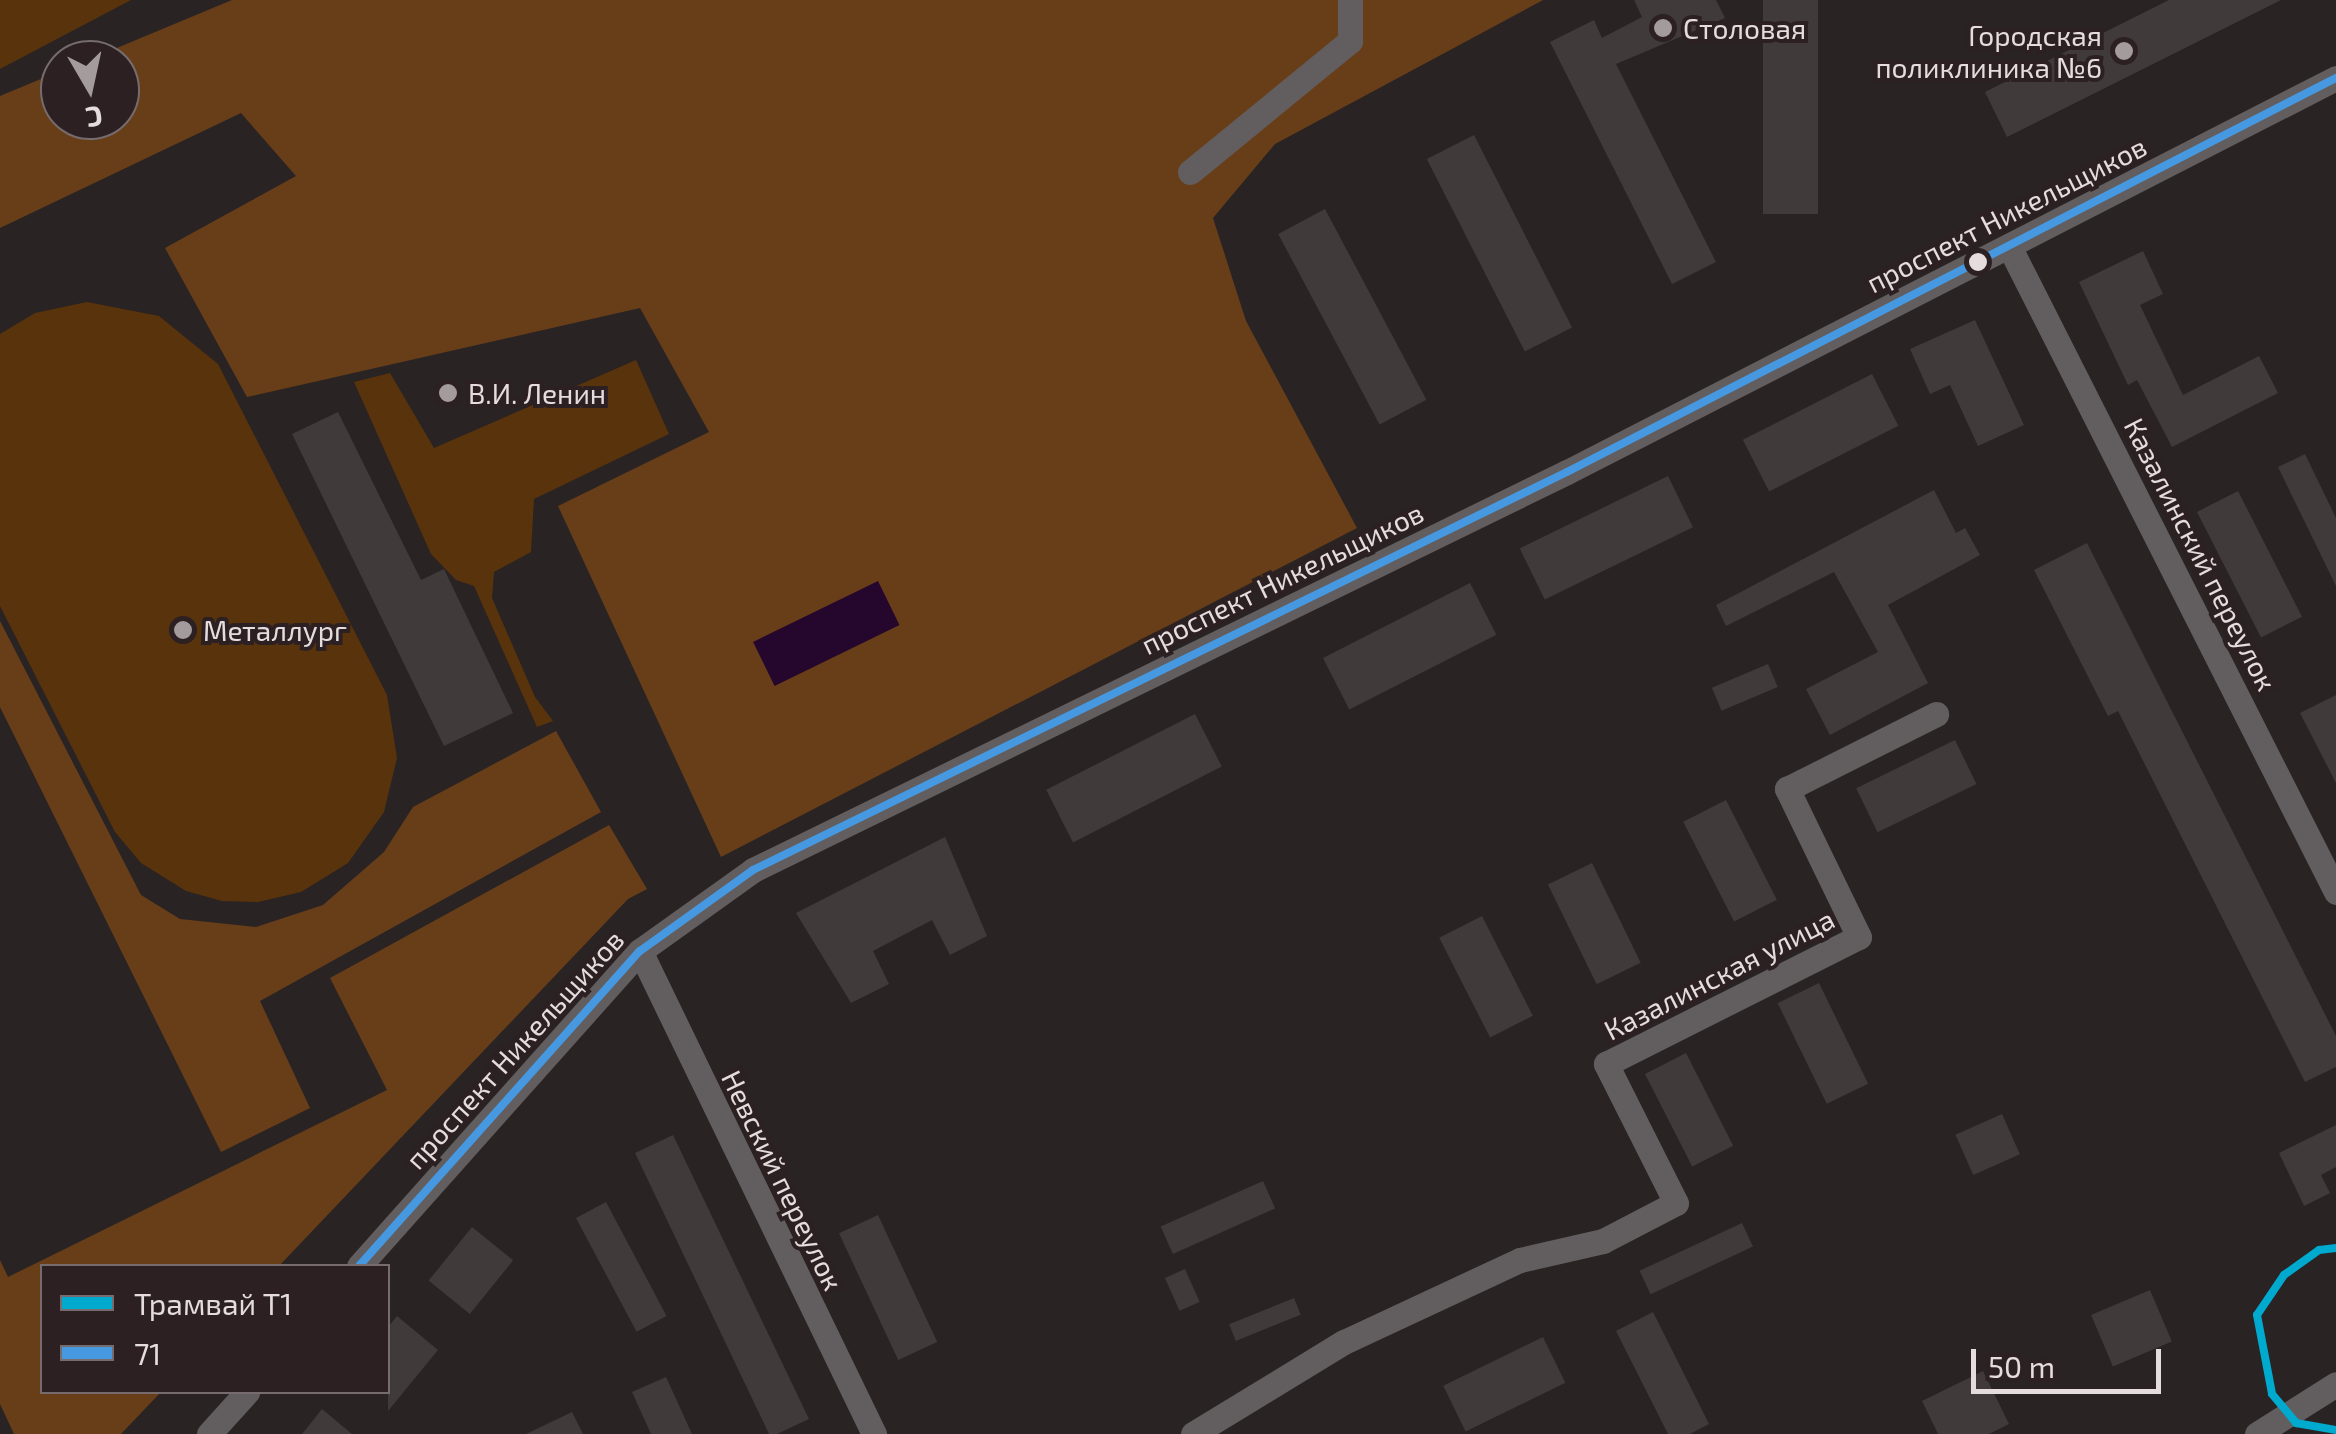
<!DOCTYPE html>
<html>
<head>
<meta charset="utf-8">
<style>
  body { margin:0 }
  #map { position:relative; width:2336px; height:1434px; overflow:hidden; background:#292324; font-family:"Exo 2",sans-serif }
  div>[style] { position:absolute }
  .green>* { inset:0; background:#59330b }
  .forest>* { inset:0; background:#683e19 }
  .water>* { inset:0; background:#25062d; transform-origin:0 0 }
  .building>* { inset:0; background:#403a3b; transform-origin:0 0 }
  .street>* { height:25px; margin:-12.5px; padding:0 12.5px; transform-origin:12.5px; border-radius:12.5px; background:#625d5e }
  .bus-1>* { height:8px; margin:-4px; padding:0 4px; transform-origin:4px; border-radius:4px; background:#4699e1 }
  .tram-1>* { height:8px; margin:-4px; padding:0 4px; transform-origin:4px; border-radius:4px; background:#00a9ce }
  .dots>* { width:28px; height:28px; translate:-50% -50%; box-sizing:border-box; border:5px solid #2c2022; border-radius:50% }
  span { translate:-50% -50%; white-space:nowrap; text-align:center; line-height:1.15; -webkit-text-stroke:8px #2c2022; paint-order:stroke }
  .poi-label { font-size:28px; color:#e4dcdd }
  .left { translate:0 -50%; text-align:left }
  .right { translate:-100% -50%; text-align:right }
  .street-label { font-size:28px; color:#e4dcdd }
  .legend { position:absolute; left:40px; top:1264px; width:350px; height:130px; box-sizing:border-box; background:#2c2022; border:2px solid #766b6d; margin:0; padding:12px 18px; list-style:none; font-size:30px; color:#e4dcdd }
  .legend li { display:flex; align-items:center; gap:20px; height:50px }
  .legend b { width:50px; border:2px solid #766b6d }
  .north { position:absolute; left:40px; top:40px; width:100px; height:100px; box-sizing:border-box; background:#2c2022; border:2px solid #766b6d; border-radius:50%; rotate:171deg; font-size:28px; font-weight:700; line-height:40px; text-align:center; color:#e4dcdd }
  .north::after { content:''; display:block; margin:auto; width:35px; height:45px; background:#a39b9c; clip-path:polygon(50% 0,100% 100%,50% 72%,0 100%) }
  .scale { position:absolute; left:1971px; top:1349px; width:190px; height:45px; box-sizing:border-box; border:5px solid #e4dcdd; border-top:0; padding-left:12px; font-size:30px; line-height:35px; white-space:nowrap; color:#e4dcdd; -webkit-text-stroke:8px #2c2022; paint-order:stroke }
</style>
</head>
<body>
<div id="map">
  <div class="green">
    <i style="clip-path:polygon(0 0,131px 0,0 69px)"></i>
    <i style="clip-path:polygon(87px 302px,159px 316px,218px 364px,387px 695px,397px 758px,384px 812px,348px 863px,301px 892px,258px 902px,222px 901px,186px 891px,141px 863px,115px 832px,0 606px,0 334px,35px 313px)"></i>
    <i style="clip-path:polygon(636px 360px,669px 434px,534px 499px,531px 552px,494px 572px,492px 598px,535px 697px,553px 721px,537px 727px,474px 586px,456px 580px,431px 554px,354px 382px,390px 373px,434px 448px)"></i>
  </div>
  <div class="forest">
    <i style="clip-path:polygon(232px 0,1543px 0,1275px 144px,1213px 218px,1246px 321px,1357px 528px,721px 857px,558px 506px,709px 432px,640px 308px,247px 397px,165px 248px,296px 176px,241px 113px,0 228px,0 96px,60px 71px,60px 120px,120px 120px,120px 60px,88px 60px)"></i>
    <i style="clip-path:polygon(0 621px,141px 895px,180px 919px,256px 927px,323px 905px,384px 852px,413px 807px,556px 731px,601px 812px,260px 1001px,310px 1108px,221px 1152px,0 707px)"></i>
    <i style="clip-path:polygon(609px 825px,647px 889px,628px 899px,279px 1266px,42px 1266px,42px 1392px,161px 1392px,121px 1434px,14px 1434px,0 1404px,0 1260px,8px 1277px,387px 1090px,330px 978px)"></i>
  </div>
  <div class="water">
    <i style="left:878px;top:581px;width:49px;height:139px;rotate:64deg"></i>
  </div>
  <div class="building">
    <i style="clip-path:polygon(1634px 0,1716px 0,1725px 18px,1616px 64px,1716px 262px,1672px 284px,1550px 42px,1594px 20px,1602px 38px,1642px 17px)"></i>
    <i style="left:1763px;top:0;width:55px;height:214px"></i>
    <i style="clip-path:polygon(2169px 0,2281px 0,2007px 137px,1985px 92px)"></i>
    <i style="left:1474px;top:135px;width:216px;height:53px;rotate:63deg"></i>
    <i style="left:1325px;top:209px;width:216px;height:53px;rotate:62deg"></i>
    <i style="clip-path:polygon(2143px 251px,2163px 294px,2140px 305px,2183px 395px,2259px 356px,2278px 393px,2172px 447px,2137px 380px,2128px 385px,2079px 282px)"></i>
    <i style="clip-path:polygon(1975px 320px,2024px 425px,1978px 446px,1950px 385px,1930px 394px,1910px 349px)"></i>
    <i style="left:1872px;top:374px;width:58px;height:145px;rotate:63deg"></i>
    <i style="clip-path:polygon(338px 412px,421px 580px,444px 569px,513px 713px,444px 746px,292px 434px)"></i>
    <i style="clip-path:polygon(2305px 454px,2336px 518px,2336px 586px,2278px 467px)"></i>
    <i style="left:1668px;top:476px;width:57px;height:165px;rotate:64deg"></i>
    <i style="clip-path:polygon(1934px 490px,1956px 533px,1965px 528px,1980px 555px,1888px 605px,1928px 683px,1830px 735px,1806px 689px,1878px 652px,1834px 572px,1726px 626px,1716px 605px)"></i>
    <i style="left:2238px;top:491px;width:141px;height:46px;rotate:63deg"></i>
    <i style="clip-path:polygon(2087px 543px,2336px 1036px,2336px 1067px,2305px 1082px,2118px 711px,2108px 716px,2034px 570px)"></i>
    <i style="left:1470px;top:583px;width:58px;height:165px;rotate:63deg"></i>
    <i style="left:1768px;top:664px;width:25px;height:61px;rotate:67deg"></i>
    <i style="clip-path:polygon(2336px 695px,2336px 783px,2300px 713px)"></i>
    <i style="left:1195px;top:714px;width:59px;height:167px;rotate:63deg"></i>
    <i style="left:1955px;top:740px;width:49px;height:110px;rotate:64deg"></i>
    <i style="left:1726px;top:800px;width:112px;height:48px;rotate:63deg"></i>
    <i style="clip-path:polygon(945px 837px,987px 936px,950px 955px,932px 920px,873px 951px,889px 984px,851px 1003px,796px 913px)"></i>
    <i style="left:1592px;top:863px;width:111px;height:49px;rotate:64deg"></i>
    <i style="left:1482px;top:916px;width:112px;height:48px;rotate:63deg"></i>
    <i style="left:1819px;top:983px;width:112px;height:46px;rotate:64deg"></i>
    <i style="left:1686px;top:1053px;width:104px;height:46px;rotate:63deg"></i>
    <i style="left:2002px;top:1114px;width:44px;height:51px;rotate:66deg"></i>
    <i style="clip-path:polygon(2336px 1125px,2336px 1167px,2321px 1175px,2330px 1193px,2304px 1206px,2279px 1153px)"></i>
    <i style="clip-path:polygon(673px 1135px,809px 1419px,777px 1434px,769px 1434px,635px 1153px)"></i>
    <i style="left:1263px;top:1181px;width:30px;height:112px;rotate:66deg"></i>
    <i style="left:606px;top:1202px;width:129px;height:34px;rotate:62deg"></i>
    <i style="left:878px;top:1215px;width:140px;height:43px;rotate:65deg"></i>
    <i style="left:1742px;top:1223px;width:26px;height:113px;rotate:65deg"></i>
    <i style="left:472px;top:1227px;width:53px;height:69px;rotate:39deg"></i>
    <i style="left:1185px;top:1269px;width:36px;height:22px;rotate:66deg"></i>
    <i style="left:2150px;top:1290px;width:56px;height:64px;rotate:67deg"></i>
    <i style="left:1294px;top:1298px;width:18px;height:70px;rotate:68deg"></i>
    <i style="clip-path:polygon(1653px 1312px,1709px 1424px,1690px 1434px,1668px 1434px,1616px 1331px)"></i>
    <i style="clip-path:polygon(397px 1316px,438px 1350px,388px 1411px,388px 1327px)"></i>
    <i style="left:1543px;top:1337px;width:51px;height:111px;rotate:64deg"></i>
    <i style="clip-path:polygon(1983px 1371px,2009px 1424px,1989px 1434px,1938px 1434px,1922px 1401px)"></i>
    <i style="clip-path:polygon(666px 1377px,692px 1434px,651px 1434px,632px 1392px)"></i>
    <i style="clip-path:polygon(322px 1409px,352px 1434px,302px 1434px)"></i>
    <i style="clip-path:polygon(572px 1412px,583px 1434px,526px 1434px)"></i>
  </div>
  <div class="street">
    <i style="left:1190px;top:172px;width:207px;rotate:-39.3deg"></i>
    <i style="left:1350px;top:41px;width:41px;rotate:-90deg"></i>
    <i style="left:2009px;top:246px;width:724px;rotate:63.15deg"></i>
    <i style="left:640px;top:951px;width:537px;rotate:64.15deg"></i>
    <i style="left:359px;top:1266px;width:422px;rotate:-48.3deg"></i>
    <i style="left:640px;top:951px;width:139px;rotate:-35.6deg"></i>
    <i style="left:753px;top:870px;width:906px;rotate:-26.06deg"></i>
    <i style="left:1567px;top:472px;width:864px;rotate:-27.13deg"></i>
    <i style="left:209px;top:1434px;width:57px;rotate:-47.9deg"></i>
    <i style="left:1193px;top:1434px;width:177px;rotate:-31.4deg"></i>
    <i style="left:1344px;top:1342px;width:194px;rotate:-25deg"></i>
    <i style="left:1520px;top:1260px;width:85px;rotate:-12.9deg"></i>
    <i style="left:1603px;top:1241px;width:82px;rotate:-27.5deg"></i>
    <i style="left:1676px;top:1203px;width:156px;rotate:-116.7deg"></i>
    <i style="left:1606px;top:1064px;width:283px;rotate:-26.7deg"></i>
    <i style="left:1859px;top:937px;width:165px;rotate:-115.9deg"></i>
    <i style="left:1787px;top:789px;width:167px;rotate:-26.7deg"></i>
    <i style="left:2257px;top:1434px;width:93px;rotate:-32.3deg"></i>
  </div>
  <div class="bus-1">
    <i style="left:359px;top:1266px;width:422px;rotate:-48.3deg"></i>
    <i style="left:640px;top:951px;width:139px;rotate:-35.6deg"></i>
    <i style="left:753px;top:870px;width:906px;rotate:-26.06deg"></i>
    <i style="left:1567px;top:472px;width:864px;rotate:-27.13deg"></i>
  </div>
  <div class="tram-1">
    <i style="left:2336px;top:1248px;width:17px;rotate:173deg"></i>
    <i style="left:2319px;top:1250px;width:43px;rotate:144.5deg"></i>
    <i style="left:2284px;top:1275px;width:48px;rotate:124deg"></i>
    <i style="left:2257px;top:1315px;width:80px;rotate:79.2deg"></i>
    <i style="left:2272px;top:1394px;width:38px;rotate:50deg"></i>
    <i style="left:2296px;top:1423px;width:41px;rotate:9.9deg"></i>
  </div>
  <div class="dots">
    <i style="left:1663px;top:28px;background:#a39b9c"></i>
    <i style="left:2124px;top:51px;background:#a39b9c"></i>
    <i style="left:1978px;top:262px;background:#e4dcdd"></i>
    <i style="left:448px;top:393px;background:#a39b9c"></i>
    <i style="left:183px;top:630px;background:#a39b9c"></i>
  </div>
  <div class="poi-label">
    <span class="left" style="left:1683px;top:28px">Столовая</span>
    <span class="right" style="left:2102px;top:51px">Городская<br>поликлиника №6</span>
    <span class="left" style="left:468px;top:393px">В.И. Ленин</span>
    <span class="left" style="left:203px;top:630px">Металлург</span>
  </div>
  <div class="street-label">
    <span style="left:2006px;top:214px;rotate:-27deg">проспект Никельщиков</span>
    <span style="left:2201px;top:554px;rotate:63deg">Казалинский переулок</span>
    <span style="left:1282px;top:578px;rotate:-26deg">проспект Никельщиков</span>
    <span style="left:1719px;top:974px;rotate:-27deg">Казалинская улица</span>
    <span style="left:514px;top:1049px;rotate:-48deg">проспект Никельщиков</span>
    <span style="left:783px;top:1180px;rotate:64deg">Невский переулок</span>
  </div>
  <ul class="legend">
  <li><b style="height:12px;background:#00a9ce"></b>Трамвай T1</li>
  <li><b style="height:12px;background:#4699e1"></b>71</li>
  </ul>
  <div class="north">С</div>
  <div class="scale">50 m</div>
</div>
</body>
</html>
